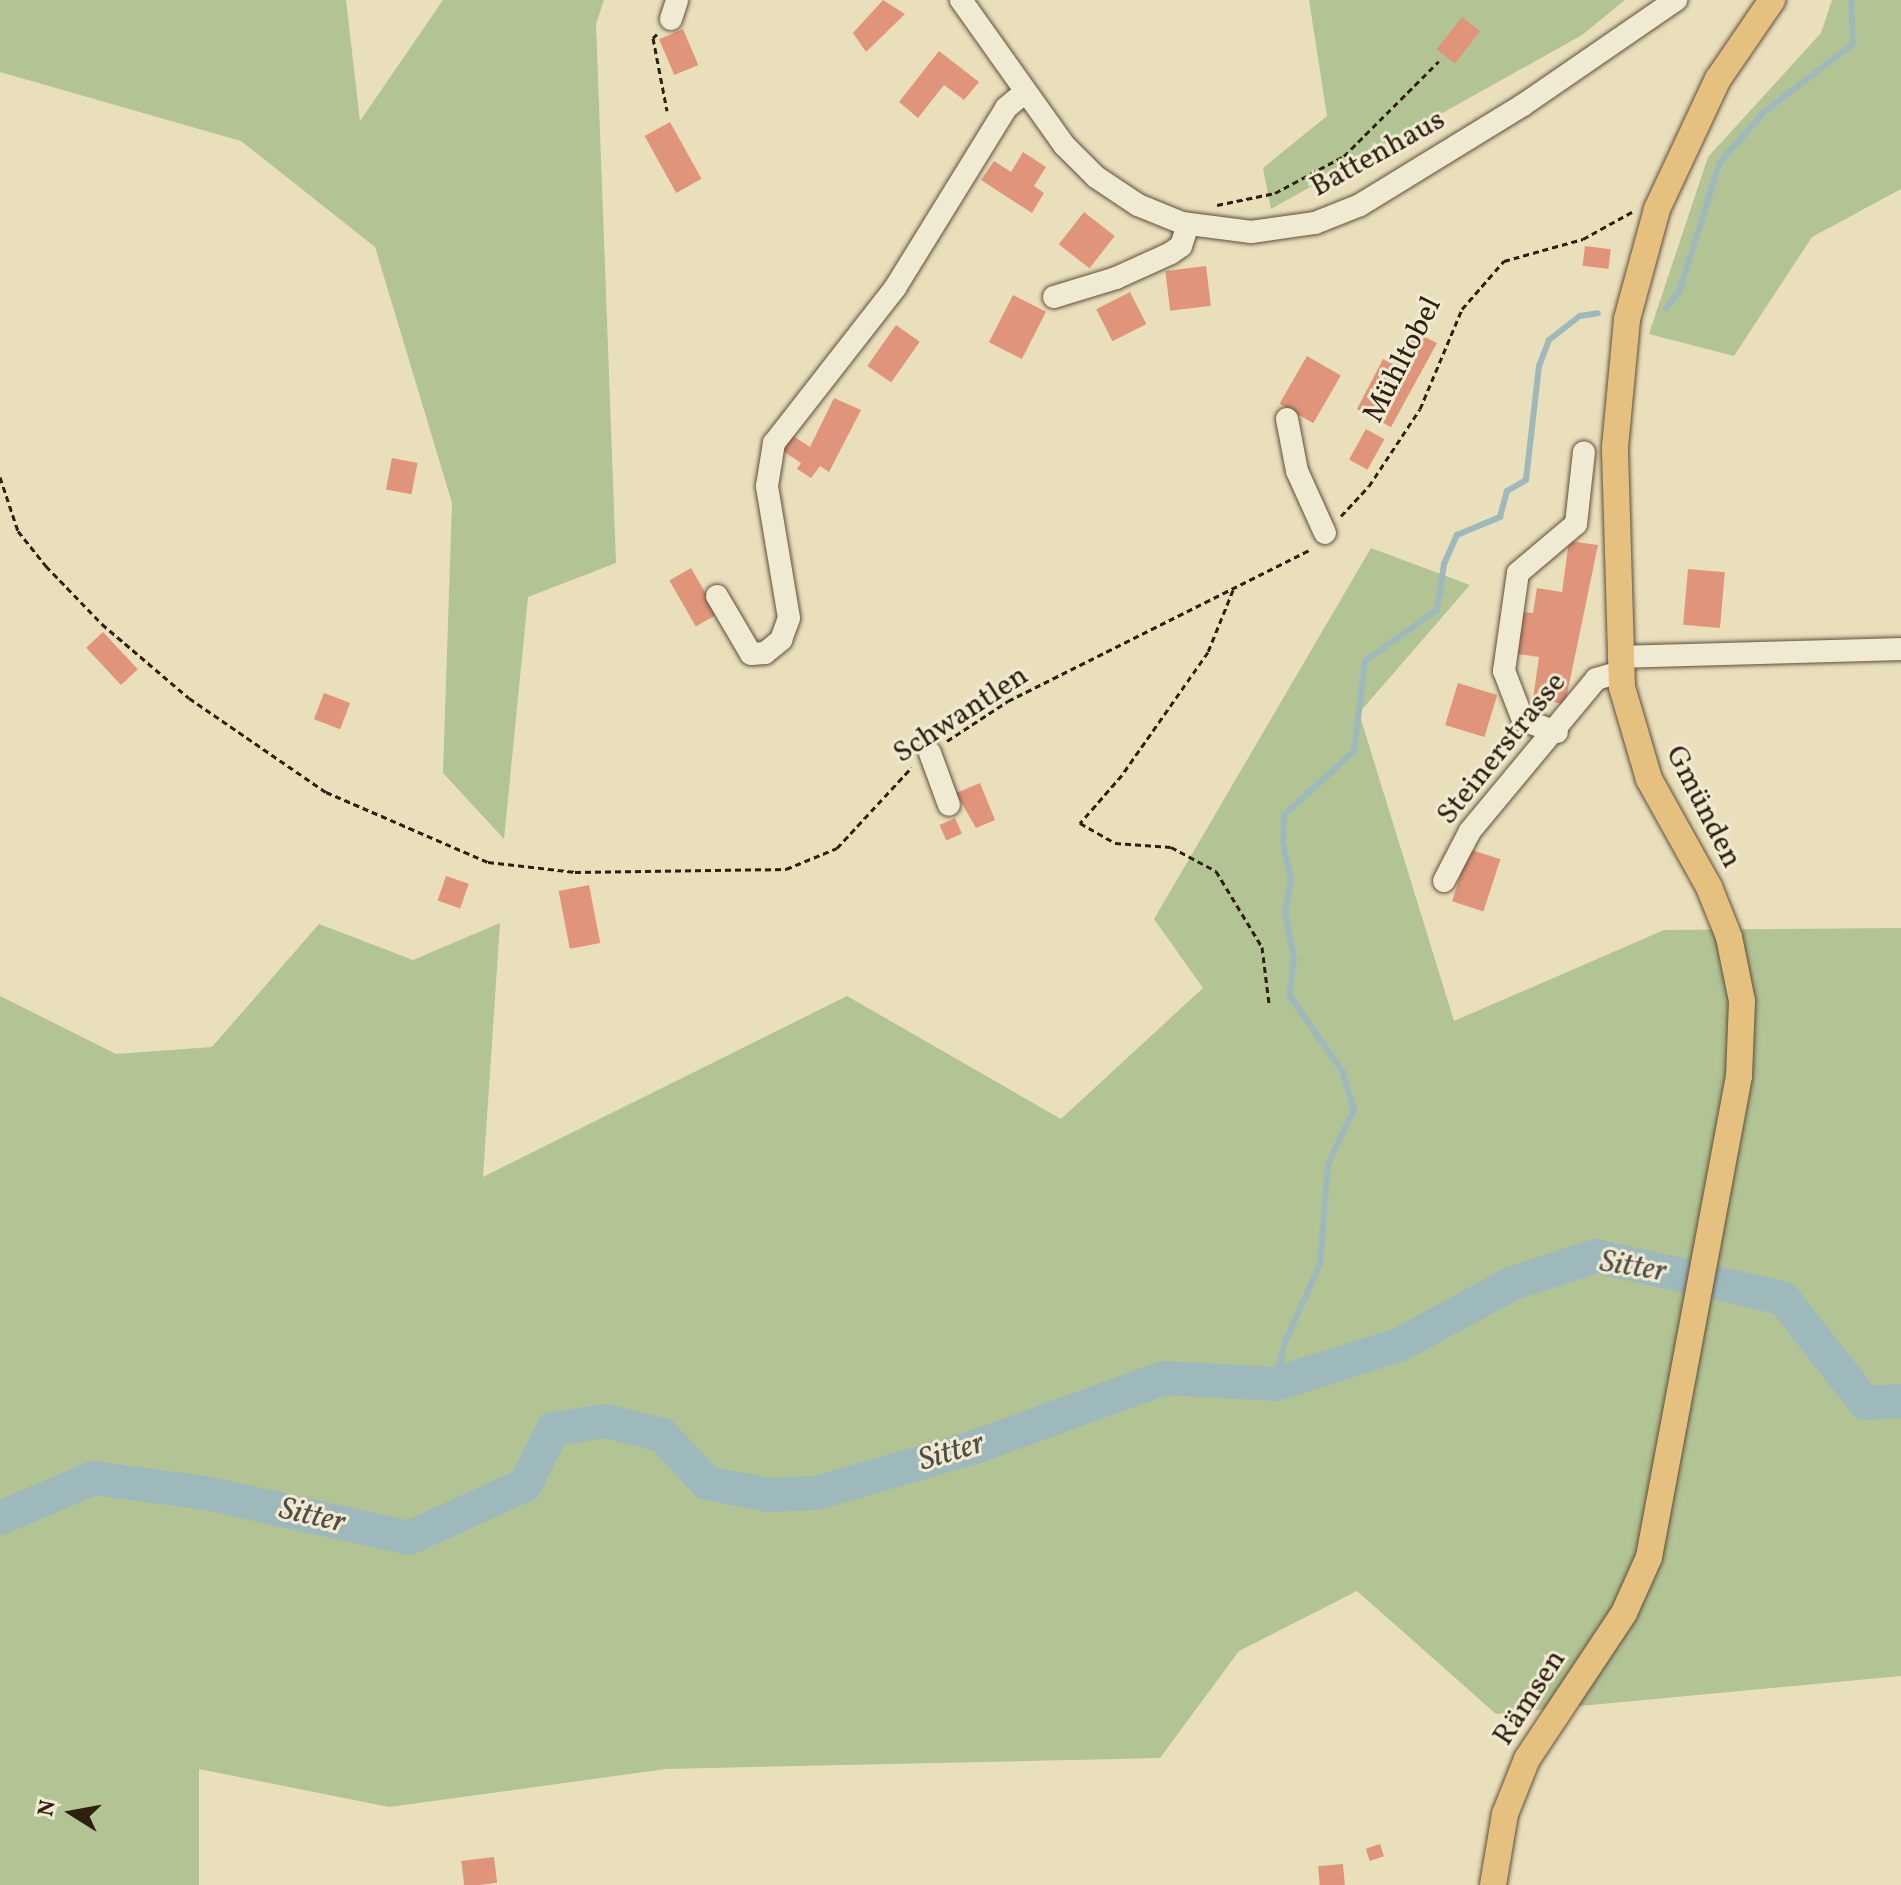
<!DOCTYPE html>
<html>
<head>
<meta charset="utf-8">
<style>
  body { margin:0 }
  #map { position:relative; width:1901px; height:1885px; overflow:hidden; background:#eadfbb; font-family:Vollkorn,serif }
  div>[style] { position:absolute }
  .green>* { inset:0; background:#b2c394 }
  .stream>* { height:6px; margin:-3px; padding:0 3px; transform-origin:3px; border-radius:3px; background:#9eb9bc }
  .river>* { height:34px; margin:-17px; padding:0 17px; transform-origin:17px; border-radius:17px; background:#9eb9bc }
  .building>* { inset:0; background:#e0957a; transform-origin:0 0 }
  .path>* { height:3px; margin-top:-1.5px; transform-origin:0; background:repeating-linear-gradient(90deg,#2f1f11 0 6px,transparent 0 10px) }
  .roads { filter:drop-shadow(0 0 2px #5e4f3c) drop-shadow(0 0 2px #5e4f3c) }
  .minor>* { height:22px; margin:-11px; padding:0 11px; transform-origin:11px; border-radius:11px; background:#f1ead3 }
  .major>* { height:26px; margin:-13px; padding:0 13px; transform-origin:13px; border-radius:13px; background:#e5c07e }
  span { translate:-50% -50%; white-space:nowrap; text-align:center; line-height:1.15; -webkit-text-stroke:6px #f1ead3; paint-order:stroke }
  .street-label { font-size:30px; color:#2f1f11 }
  .water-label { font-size:32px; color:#504d44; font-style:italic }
  .north { position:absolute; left:32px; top:1773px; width:80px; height:80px; -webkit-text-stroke:6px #f1ead3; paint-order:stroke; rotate:281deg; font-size:22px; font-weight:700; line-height:32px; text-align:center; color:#2f1f11 }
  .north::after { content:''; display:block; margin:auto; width:28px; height:36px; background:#2f1f11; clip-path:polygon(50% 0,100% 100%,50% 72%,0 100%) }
</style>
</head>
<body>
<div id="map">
  <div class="green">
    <i style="clip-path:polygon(0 0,346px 0,360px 121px,443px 0,604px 0,596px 24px,616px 563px,528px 597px,504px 839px,443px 773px,452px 503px,375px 247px,241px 141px,0 72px)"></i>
    <i style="clip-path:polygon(1309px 0,1625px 0,1582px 35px,1271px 209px,1263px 168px,1327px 116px)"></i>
    <i style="clip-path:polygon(1832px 0,1901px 0,1901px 189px,1812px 237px,1734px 356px,1649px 334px,1708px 157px,1821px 33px)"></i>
    <i style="clip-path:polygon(1371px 548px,1470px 585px,1359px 713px,1454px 1021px,1664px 930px,1901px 928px,1901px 1676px,1496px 1714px,1357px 1591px,1239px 1651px,1160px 1758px,666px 1769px,389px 1807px,199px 1769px,199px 1885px,0 1885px,0 996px,116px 1054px,212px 1047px,319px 924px,413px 960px,500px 923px,483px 1177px,847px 996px,1061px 1119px,1203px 988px,1154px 919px)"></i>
  </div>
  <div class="stream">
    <i style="left:1666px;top:308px;width:21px;rotate:-51deg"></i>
    <i style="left:1679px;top:292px;width:136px;rotate:-72.5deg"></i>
    <i style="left:1720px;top:162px;width:67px;rotate:-48.7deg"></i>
    <i style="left:1764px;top:112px;width:112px;rotate:-37.4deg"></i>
    <i style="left:1853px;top:44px;width:44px;rotate:-92.6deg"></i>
    <i style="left:1275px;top:1384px;width:43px;rotate:-76.6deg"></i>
    <i style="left:1285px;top:1342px;width:85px;rotate:-65.8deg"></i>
    <i style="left:1320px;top:1264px;width:100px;rotate:-85.4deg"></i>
    <i style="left:1328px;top:1164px;width:61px;rotate:-64.7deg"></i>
    <i style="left:1354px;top:1109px;width:39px;rotate:-107deg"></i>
    <i style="left:1343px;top:1072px;width:94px;rotate:-125deg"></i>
    <i style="left:1289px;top:995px;width:36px;rotate:-82deg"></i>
    <i style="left:1294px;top:959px;width:48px;rotate:-100.8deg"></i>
    <i style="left:1285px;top:912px;width:33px;rotate:-79deg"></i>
    <i style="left:1291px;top:880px;width:39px;rotate:-102deg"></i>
    <i style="left:1283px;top:842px;width:27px;rotate:-88deg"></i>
    <i style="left:1284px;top:815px;width:95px;rotate:-42.4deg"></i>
    <i style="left:1354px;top:751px;width:91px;rotate:-83deg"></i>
    <i style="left:1365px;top:661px;width:88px;rotate:-35.3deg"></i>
    <i style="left:1437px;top:610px;width:47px;rotate:-81.3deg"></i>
    <i style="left:1444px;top:564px;width:32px;rotate:-66deg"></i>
    <i style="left:1457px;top:535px;width:47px;rotate:-22.7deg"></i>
    <i style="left:1500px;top:517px;width:27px;rotate:-75deg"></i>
    <i style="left:1507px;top:491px;width:22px;rotate:-30deg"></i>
    <i style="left:1526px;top:480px;width:115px;rotate:-83.5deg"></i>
    <i style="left:1539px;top:366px;width:28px;rotate:-69deg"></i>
    <i style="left:1549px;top:340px;width:39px;rotate:-38deg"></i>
    <i style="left:1580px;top:316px;width:18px;rotate:-9deg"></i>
  </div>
  <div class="river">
    <i style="left:0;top:1518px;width:102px;rotate:-23.1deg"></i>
    <i style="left:94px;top:1478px;width:112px;rotate:7.7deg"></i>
    <i style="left:205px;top:1493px;width:209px;rotate:12.4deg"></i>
    <i style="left:409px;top:1538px;width:128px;rotate:-24.6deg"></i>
    <i style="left:525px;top:1485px;width:63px;rotate:-63.4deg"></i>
    <i style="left:553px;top:1429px;width:53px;rotate:-8.7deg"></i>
    <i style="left:605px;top:1421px;width:59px;rotate:13.8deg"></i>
    <i style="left:662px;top:1435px;width:66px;rotate:46.8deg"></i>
    <i style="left:707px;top:1483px;width:62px;rotate:11.1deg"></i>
    <i style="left:768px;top:1495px;width:48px;rotate:-2.4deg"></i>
    <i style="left:816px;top:1493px;width:166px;rotate:-16.1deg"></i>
    <i style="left:975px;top:1447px;width:201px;rotate:-20.1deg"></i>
    <i style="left:1164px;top:1378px;width:111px;rotate:3.1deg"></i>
    <i style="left:1275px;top:1384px;width:130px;rotate:-17.5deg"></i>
    <i style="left:1399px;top:1345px;width:128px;rotate:-28.6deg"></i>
    <i style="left:1511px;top:1284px;width:89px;rotate:-18.2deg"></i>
    <i style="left:1596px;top:1256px;width:192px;rotate:12.7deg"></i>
    <i style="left:1783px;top:1298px;width:133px;rotate:52deg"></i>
    <i style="left:1865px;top:1403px;width:36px;rotate:-3deg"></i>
  </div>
  <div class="building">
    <i style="clip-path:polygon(883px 0,905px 14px,866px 52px,853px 33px)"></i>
    <i style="left:1462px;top:17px;width:23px;height:41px;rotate:38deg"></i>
    <i style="left:683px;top:29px;width:39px;height:26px;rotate:67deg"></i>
    <i style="clip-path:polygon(939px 51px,979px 82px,964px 100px,944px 85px,918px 118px,899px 102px)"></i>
    <i style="left:670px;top:122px;width:65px;height:29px;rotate:61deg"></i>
    <i style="clip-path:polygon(1023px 152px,1046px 167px,1034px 186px,1044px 193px,1032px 213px,981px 180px,994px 161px,1011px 172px)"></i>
    <i style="left:1084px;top:212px;width:39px;height:41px;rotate:38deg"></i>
    <i style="left:1585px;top:246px;width:26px;height:20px;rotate:7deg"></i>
    <i style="left:1206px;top:266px;width:40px;height:41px;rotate:83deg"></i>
    <i style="left:1130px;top:292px;width:36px;height:38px;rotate:63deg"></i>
    <i style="left:1013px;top:295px;width:37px;height:53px;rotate:27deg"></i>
    <i style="left:896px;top:325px;width:29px;height:50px;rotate:35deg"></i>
    <i style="clip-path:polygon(1413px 331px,1437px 343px,1391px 427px,1357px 409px,1383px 359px,1395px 365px)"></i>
    <i style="left:1307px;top:356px;width:39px;height:55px;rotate:30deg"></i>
    <i style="clip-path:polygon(834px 398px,861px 410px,829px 472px,820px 466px,811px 478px,797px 469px,801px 463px,780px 449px,790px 434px,810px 447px)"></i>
    <i style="left:1366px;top:429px;width:21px;height:35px;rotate:29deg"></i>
    <i style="left:392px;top:458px;width:26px;height:32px;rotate:11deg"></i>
    <i style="clip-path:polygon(1569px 541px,1598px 545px,1565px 704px,1533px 699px,1539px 657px,1518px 654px,1524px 612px,1533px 613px,1537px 588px,1562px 592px)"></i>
    <i style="left:691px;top:568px;width:53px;height:25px;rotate:60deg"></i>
    <i style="left:1688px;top:569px;width:37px;height:56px;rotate:5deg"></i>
    <i style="left:103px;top:632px;width:51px;height:23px;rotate:47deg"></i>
    <i style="left:1458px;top:683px;width:41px;height:44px;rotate:17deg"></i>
    <i style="left:324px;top:693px;width:28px;height:28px;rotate:21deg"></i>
    <i style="clip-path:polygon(980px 783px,995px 820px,976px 828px,956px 793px)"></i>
    <i style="left:955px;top:818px;width:17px;height:17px;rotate:66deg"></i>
    <i style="left:1469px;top:849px;width:33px;height:55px;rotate:18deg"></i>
    <i style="left:446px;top:876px;width:24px;height:26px;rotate:19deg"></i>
    <i style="left:589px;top:885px;width:59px;height:31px;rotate:79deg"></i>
    <i style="left:1380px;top:1844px;width:13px;height:15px;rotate:72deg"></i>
    <i style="left:494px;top:1857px;width:26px;height:33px;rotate:83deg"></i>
    <i style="left:1343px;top:1864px;width:21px;height:25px;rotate:85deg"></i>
  </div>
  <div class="path">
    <i style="left:657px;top:34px;width:6px;rotate:135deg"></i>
    <i style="left:653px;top:38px;width:74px;rotate:79.1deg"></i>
    <i style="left:1217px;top:205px;width:59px;rotate:-11.7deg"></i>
    <i style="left:1275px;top:193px;width:78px;rotate:-28.2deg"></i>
    <i style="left:1344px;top:156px;width:134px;rotate:-45deg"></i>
    <i style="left:0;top:477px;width:57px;rotate:71.6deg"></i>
    <i style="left:18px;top:531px;width:45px;rotate:51.3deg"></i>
    <i style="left:46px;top:566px;width:81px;rotate:46deg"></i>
    <i style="left:102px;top:624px;width:114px;rotate:40.4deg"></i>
    <i style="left:189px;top:698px;width:166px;rotate:34.5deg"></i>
    <i style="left:326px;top:792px;width:176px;rotate:23.4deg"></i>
    <i style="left:488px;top:862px;width:88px;rotate:6.6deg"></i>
    <i style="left:575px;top:872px;width:211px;rotate:-0.8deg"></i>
    <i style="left:786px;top:869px;width:55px;rotate:-22.4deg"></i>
    <i style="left:837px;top:848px;width:110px;rotate:-47.2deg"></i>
    <i style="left:1341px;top:516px;width:41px;rotate:-47deg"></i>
    <i style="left:1369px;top:486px;width:92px;rotate:-56.5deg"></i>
    <i style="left:1420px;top:409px;width:108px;rotate:-67.2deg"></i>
    <i style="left:1462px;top:309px;width:64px;rotate:-48.8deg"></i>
    <i style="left:1504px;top:261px;width:82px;rotate:-15.6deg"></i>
    <i style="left:1583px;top:239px;width:56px;rotate:-28.9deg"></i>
    <i style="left:1233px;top:590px;width:67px;rotate:112deg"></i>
    <i style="left:1208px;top:652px;width:150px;rotate:125deg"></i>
    <i style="left:1122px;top:775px;width:64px;rotate:131.2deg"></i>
    <i style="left:1080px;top:823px;width:40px;rotate:29.7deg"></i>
    <i style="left:1115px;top:843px;width:56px;rotate:4.1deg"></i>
    <i style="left:1171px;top:847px;width:51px;rotate:28.1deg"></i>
    <i style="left:1216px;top:871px;width:89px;rotate:58.8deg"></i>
    <i style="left:1262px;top:947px;width:56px;rotate:82.9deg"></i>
    <i style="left:947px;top:741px;width:73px;rotate:-33.3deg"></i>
    <i style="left:1008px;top:701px;width:339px;rotate:-26.6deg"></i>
  </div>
  <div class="roads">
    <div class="minor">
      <i style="left:961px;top:0;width:178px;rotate:54.6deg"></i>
      <i style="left:1064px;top:145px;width:45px;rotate:45deg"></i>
      <i style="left:1096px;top:177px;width:50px;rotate:33.7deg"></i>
      <i style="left:1138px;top:205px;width:48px;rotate:22.2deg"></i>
      <i style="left:1182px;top:223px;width:70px;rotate:7.4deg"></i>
      <i style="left:1251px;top:232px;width:65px;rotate:-8deg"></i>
      <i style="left:1315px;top:223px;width:48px;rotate:-21.8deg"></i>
      <i style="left:1360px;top:205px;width:191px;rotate:-31.5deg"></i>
      <i style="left:1523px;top:105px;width:186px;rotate:-34.5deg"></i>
      <i style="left:671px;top:19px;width:20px;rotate:-72deg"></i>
      <i style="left:1054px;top:297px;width:65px;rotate:-17deg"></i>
      <i style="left:1116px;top:278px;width:60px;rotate:-24.4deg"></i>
      <i style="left:1171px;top:253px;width:12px;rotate:-35deg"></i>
      <i style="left:1181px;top:246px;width:23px;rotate:-72deg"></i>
      <i style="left:1287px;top:419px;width:53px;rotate:79.1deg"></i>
      <i style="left:1297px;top:471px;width:68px;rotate:65.7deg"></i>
      <i style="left:717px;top:596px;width:67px;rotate:59.6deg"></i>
      <i style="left:751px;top:654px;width:14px;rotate:-4deg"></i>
      <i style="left:765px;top:653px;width:21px;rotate:-39deg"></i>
      <i style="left:781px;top:640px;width:23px;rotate:-70deg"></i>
      <i style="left:789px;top:618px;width:134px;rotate:-99.5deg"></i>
      <i style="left:767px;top:486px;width:44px;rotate:-80.8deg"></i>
      <i style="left:774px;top:443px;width:197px;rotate:-52deg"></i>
      <i style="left:895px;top:288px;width:211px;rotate:-58.3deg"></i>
      <i style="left:1006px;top:108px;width:23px;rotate:-40deg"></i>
      <i style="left:1619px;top:657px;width:282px;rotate:-1.6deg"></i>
      <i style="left:1557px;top:732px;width:36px;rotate:-161deg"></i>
      <i style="left:1523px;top:720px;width:53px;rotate:-111.2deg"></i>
      <i style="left:1504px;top:671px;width:99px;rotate:-81.9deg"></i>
      <i style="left:1518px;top:573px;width:76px;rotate:-40.2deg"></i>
      <i style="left:1576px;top:524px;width:72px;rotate:-83.7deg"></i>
      <i style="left:930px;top:753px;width:55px;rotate:69.9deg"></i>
      <i style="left:1444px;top:881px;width:56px;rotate:-62.5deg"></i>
      <i style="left:1470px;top:831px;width:197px;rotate:-50.3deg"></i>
      <i style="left:1596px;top:679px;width:25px;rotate:-16deg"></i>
    </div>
    <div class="major">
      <i style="left:1493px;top:1885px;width:72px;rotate:-80.4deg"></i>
      <i style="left:1505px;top:1814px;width:59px;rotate:-68.2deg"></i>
      <i style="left:1527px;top:1759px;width:175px;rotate:-56.4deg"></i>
      <i style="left:1624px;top:1613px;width:61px;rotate:-65.9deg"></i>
      <i style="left:1649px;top:1557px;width:489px;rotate:-79.4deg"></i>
      <i style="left:1739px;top:1076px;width:75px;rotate:-87.7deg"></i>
      <i style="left:1742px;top:1001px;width:65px;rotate:-101.5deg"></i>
      <i style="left:1729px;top:937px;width:54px;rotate:-111.8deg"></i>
      <i style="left:1709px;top:887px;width:124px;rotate:-119.1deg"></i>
      <i style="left:1649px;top:779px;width:96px;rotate:-106.4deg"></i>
      <i style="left:1622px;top:687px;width:240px;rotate:-91.7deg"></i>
      <i style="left:1615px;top:447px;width:129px;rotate:-84.6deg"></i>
      <i style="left:1627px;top:319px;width:114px;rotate:-74.7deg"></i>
      <i style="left:1657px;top:209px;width:144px;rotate:-64.9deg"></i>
      <i style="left:1718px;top:79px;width:96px;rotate:-55.6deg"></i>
    </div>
  </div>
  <div class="street-label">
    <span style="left:1378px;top:154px;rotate:-29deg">Battenhaus</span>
    <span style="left:1403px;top:360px;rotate:-63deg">Mühltobel</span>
    <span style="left:961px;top:715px;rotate:-33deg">Schwantlen</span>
    <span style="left:1502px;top:749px;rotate:-51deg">Steinerstrasse</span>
    <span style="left:1703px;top:807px;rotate:63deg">Gmünden</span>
    <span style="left:1530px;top:1698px;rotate:-57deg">Rämsen</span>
  </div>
  <div class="water-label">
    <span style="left:1633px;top:1268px;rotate:9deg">Sitter</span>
    <span style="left:952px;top:1453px;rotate:-17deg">Sitter</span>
    <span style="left:312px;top:1517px;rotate:13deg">Sitter</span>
  </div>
  <div class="north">N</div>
</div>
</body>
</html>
